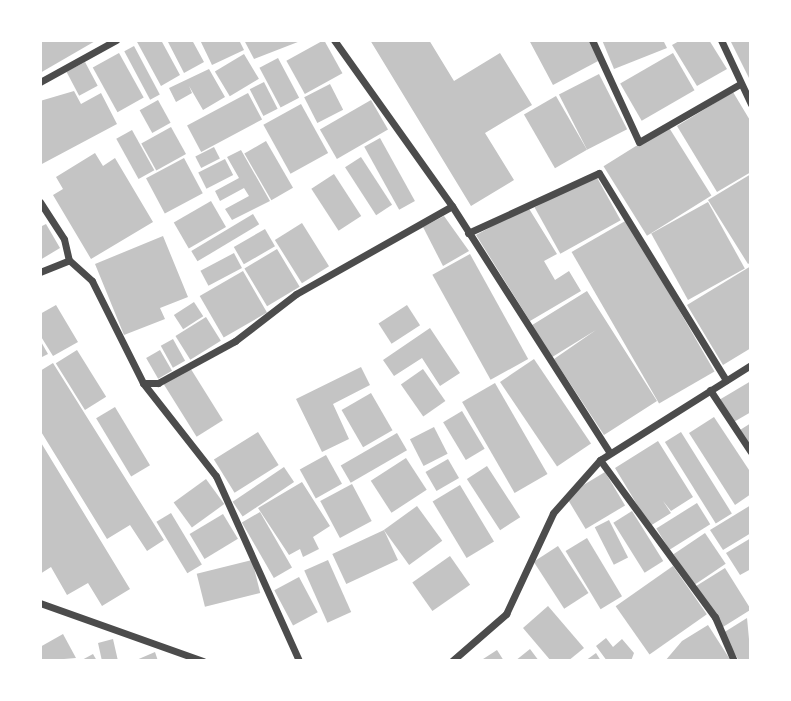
<!DOCTYPE html>
<html>
<head>
<meta charset="utf-8">
<style>
  body { margin:0 }
  #map { position:relative; width:791px; height:701px; overflow:hidden; background:#fff; font-family:Raleway,sans-serif }
  div>[style] { position:absolute }
  .building>* { inset:0; background:#c4c4c4; transform-origin:0 0 }
  .minor>* { height:7px; margin:-3.5px; padding:0 3.5px; transform-origin:3.5px; border-radius:3.5px; background:#4c4c4c }
  span { translate:-50% -50%; white-space:nowrap; text-align:center; line-height:1.15; -webkit-text-stroke:7px #fff; paint-order:stroke }
  .frame { position:absolute; inset:0; border:42px solid #fff; pointer-events:none }
</style>
</head>
<body>
<div id="map">
  <div class="building">
    <i style="clip-path:polygon(40px 40px,97px 40px,40px 73px)"></i>
    <i style="clip-path:polygon(136px 40px,161px 40px,180px 75px,161px 86px)"></i>
    <i style="clip-path:polygon(167px 40px,192px 40px,204px 62px,184px 73px)"></i>
    <i style="clip-path:polygon(200px 40px,239px 40px,244px 50px,212px 65px)"></i>
    <i style="clip-path:polygon(244px 40px,303px 40px,254px 59px)"></i>
    <i style="left:324px;top:40px;width:38px;height:43px;rotate:61deg"></i>
    <i style="clip-path:polygon(370px 40px,429px 40px,454px 81px,500px 53px,532px 105px,485px 133px,514px 180px,471px 206px)"></i>
    <i style="clip-path:polygon(529px 40px,589px 40px,600px 60px,553px 85px)"></i>
    <i style="clip-path:polygon(602px 40px,663px 40px,667px 48px,614px 69px)"></i>
    <i style="clip-path:polygon(681px 40px,709px 40px,727px 69px,697px 86px,672px 45px)"></i>
    <i style="clip-path:polygon(730px 40px,751px 40px,751px 82px)"></i>
    <i style="left:134px;top:46px;width:55px;height:11px;rotate:62deg"></i>
    <i style="left:119px;top:53px;width:51px;height:30px;rotate:61deg"></i>
    <i style="left:673px;top:53px;width:43px;height:61px;rotate:60deg"></i>
    <i style="left:244px;top:54px;width:29px;height:34px;rotate:59deg"></i>
    <i style="left:278px;top:58px;width:45px;height:21px;rotate:62deg"></i>
    <i style="left:85px;top:62px;width:27px;height:21px;rotate:62deg"></i>
    <i style="clip-path:polygon(209px 69px,225px 97px,203px 110px,189px 86px,192px 93px,176px 102px,169px 88px)"></i>
    <i style="left:599px;top:74px;width:62px;height:45px;rotate:63deg"></i>
    <i style="left:264px;top:82px;width:30px;height:16px;rotate:63deg"></i>
    <i style="left:330px;top:84px;width:29px;height:29px;rotate:63deg"></i>
    <i style="clip-path:polygon(74px 91px,81px 104px,101px 93px,117px 124px,40px 165px,40px 101px)"></i>
    <i style="clip-path:polygon(733px 92px,751px 122px,751px 172px,717px 192px,677px 126px)"></i>
    <i style="left:248px;top:93px;width:30px;height:69px;rotate:62deg"></i>
    <i style="left:556px;top:96px;width:62px;height:37px;rotate:60deg"></i>
    <i style="left:158px;top:100px;width:26px;height:21px;rotate:61deg"></i>
    <i style="left:371px;top:100px;width:34px;height:59px;rotate:60deg"></i>
    <i style="left:301px;top:104px;width:56px;height:43px;rotate:61deg"></i>
    <i style="left:668px;top:126px;width:82px;height:76px;rotate:58deg"></i>
    <i style="left:171px;top:127px;width:31px;height:34px;rotate:61deg"></i>
    <i style="left:132px;top:130px;width:46px;height:18px;rotate:61deg"></i>
    <i style="left:380px;top:138px;width:72px;height:18px;rotate:61deg"></i>
    <i style="left:266px;top:141px;width:54px;height:25px;rotate:60deg"></i>
    <i style="left:214px;top:147px;width:13px;height:21px;rotate:63deg"></i>
    <i style="clip-path:polygon(241px 150px,270px 201px,232px 220px,225px 209px,249px 196px,244px 188px,220px 201px,215px 191px,239px 178px,227px 157px)"></i>
    <i style="clip-path:polygon(95px 153px,103px 166px,115px 158px,153px 222px,91px 259px,53px 195px,63px 189px,56px 177px)"></i>
    <i style="left:361px;top:157px;width:57px;height:19px;rotate:57deg"></i>
    <i style="left:184px;top:158px;width:40px;height:43px;rotate:62deg"></i>
    <i style="left:225px;top:159px;width:18px;height:30px;rotate:63deg"></i>
    <i style="left:334px;top:174px;width:50px;height:27px;rotate:57deg"></i>
    <i style="left:595px;top:174px;width:53px;height:69px;rotate:61deg"></i>
    <i style="clip-path:polygon(751px 174px,751px 262px,748px 264px,708px 200px)"></i>
    <i style="left:211px;top:201px;width:30px;height:43px;rotate:60deg"></i>
    <i style="left:708px;top:202px;width:76px;height:65px;rotate:61deg"></i>
    <i style="clip-path:polygon(528px 207px,557px 254px,544px 261px,555px 280px,569px 271px,581px 291px,530px 321px,476px 235px)"></i>
    <i style="left:253px;top:214px;width:12px;height:72px;rotate:59deg"></i>
    <i style="clip-path:polygon(444px 216px,469px 251px,443px 266px,423px 227px)"></i>
    <i style="left:627px;top:220px;width:175px;height:64px;rotate:60deg"></i>
    <i style="left:302px;top:223px;width:51px;height:32px;rotate:58deg"></i>
    <i style="clip-path:polygon(46px 224px,60px 248px,40px 260px,40px 227px)"></i>
    <i style="left:265px;top:229px;width:20px;height:36px;rotate:60deg"></i>
    <i style="clip-path:polygon(163px 236px,188px 297px,160px 308px,165px 319px,124px 335px,95px 264px)"></i>
    <i style="left:277px;top:249px;width:44px;height:38px;rotate:59deg"></i>
    <i style="left:234px;top:253px;width:17px;height:38px;rotate:62deg"></i>
    <i style="left:470px;top:254px;width:120px;height:43px;rotate:61deg"></i>
    <i style="clip-path:polygon(751px 266px,751px 348px,723px 365px,687px 305px)"></i>
    <i style="left:243px;top:271px;width:48px;height:50px;rotate:60deg"></i>
    <i style="clip-path:polygon(587px 291px,657px 401px,604px 435px,554px 359px,596px 330px,549px 359px,529px 327px)"></i>
    <i style="left:194px;top:302px;width:17px;height:24px;rotate:57deg"></i>
    <i style="clip-path:polygon(56px 305px,78px 342px,53px 356px,40px 335px,40px 314px)"></i>
    <i style="left:407px;top:305px;width:24px;height:34px;rotate:57deg"></i>
    <i style="left:206px;top:317px;width:28px;height:36px;rotate:58deg"></i>
    <i style="clip-path:polygon(430px 328px,460px 373px,440px 386px,422px 358px,394px 376px,383px 360px)"></i>
    <i style="left:173px;top:339px;width:25px;height:14px;rotate:61deg"></i>
    <i style="clip-path:polygon(40px 340px,48px 354px,40px 358px)"></i>
    <i style="left:77px;top:350px;width:55px;height:25px;rotate:58deg"></i>
    <i style="left:160px;top:350px;width:24px;height:16px;rotate:60deg"></i>
    <i style="left:534px;top:359px;width:102px;height:41px;rotate:56deg"></i>
    <i style="clip-path:polygon(53px 363px,164px 540px,147px 551px,130px 525px,107px 539px,40px 430px,40px 371px)"></i>
    <i style="left:189px;top:366px;width:64px;height:31px;rotate:58deg"></i>
    <i style="clip-path:polygon(361px 367px,370px 385px,333px 404px,349px 439px,322px 452px,296px 399px)"></i>
    <i style="left:423px;top:369px;width:39px;height:27px;rotate:55deg"></i>
    <i style="clip-path:polygon(751px 381px,751px 412px,732px 423px,719px 400px)"></i>
    <i style="left:495px;top:383px;width:105px;height:38px;rotate:60deg"></i>
    <i style="left:371px;top:393px;width:43px;height:34px;rotate:60deg"></i>
    <i style="left:115px;top:407px;width:68px;height:22px;rotate:59deg"></i>
    <i style="left:462px;top:411px;width:44px;height:22px;rotate:59deg"></i>
    <i style="clip-path:polygon(714px 417px,751px 473px,751px 494px,735px 505px,689px 433px)"></i>
    <i style="clip-path:polygon(751px 423px,751px 447px,740px 430px)"></i>
    <i style="left:434px;top:427px;width:30px;height:27px;rotate:63deg"></i>
    <i style="left:258px;top:432px;width:39px;height:52px;rotate:58deg"></i>
    <i style="left:681px;top:432px;width:96px;height:19px;rotate:58deg"></i>
    <i style="left:397px;top:433px;width:20px;height:65px;rotate:60deg"></i>
    <i style="clip-path:polygon(40px 441px,130px 589px,102px 606px,88px 583px,67px 595px,51px 567px,40px 574px)"></i>
    <i style="clip-path:polygon(658px 441px,693px 497px,671px 511px,663px 501px,671px 513px,650px 526px,615px 468px)"></i>
    <i style="left:326px;top:455px;width:33px;height:30px;rotate:61deg"></i>
    <i style="left:406px;top:458px;width:38px;height:42px;rotate:57deg"></i>
    <i style="left:448px;top:459px;width:22px;height:26px;rotate:60deg"></i>
    <i style="left:487px;top:466px;width:61px;height:24px;rotate:57deg"></i>
    <i style="left:284px;top:467px;width:18px;height:62px;rotate:56deg"></i>
    <i style="left:605px;top:472px;width:39px;height:46px;rotate:59deg"></i>
    <i style="left:206px;top:479px;width:31px;height:40px;rotate:54deg"></i>
    <i style="clip-path:polygon(302px 482px,330px 526px,313px 537px,319px 549px,303px 557px,300px 549px,289px 555px,258px 508px)"></i>
    <i style="left:352px;top:484px;width:42px;height:36px;rotate:62deg"></i>
    <i style="left:460px;top:485px;width:66px;height:32px;rotate:59deg"></i>
    <i style="left:697px;top:503px;width:25px;height:48px;rotate:58deg"></i>
    <i style="clip-path:polygon(751px 505px,751px 533px,723px 550px,710px 530px)"></i>
    <i style="left:417px;top:506px;width:43px;height:41px;rotate:54deg"></i>
    <i style="left:632px;top:511px;width:59px;height:22px;rotate:58deg"></i>
    <i style="left:260px;top:512px;width:64px;height:21px;rotate:60deg"></i>
    <i style="left:171px;top:513px;width:60px;height:17px;rotate:59deg"></i>
    <i style="left:223px;top:514px;width:29px;height:39px;rotate:59deg"></i>
    <i style="left:609px;top:520px;width:42px;height:16px;rotate:63deg"></i>
    <i style="left:384px;top:530px;width:33px;height:57px;rotate:65deg"></i>
    <i style="left:705px;top:533px;width:37px;height:38px;rotate:56deg"></i>
    <i style="left:587px;top:538px;width:68px;height:25px;rotate:59deg"></i>
    <i style="clip-path:polygon(751px 538px,751px 569px,740px 575px,726px 553px)"></i>
    <i style="left:558px;top:546px;width:56px;height:29px;rotate:57deg"></i>
    <i style="left:450px;top:556px;width:35px;height:46px;rotate:55deg"></i>
    <i style="left:252px;top:560px;width:34px;height:57px;rotate:76deg"></i>
    <i style="left:328px;top:560px;width:57px;height:26px;rotate:66deg"></i>
    <i style="left:673px;top:566px;width:59px;height:70px;rotate:55deg"></i>
    <i style="left:725px;top:568px;width:49px;height:34px;rotate:58deg"></i>
    <i style="left:299px;top:577px;width:40px;height:28px;rotate:62deg"></i>
    <i style="clip-path:polygon(548px 606px,584px 648px,568px 661px,551px 661px,523px 628px)"></i>
    <i style="clip-path:polygon(747px 618px,751px 660px,739px 661px,723px 633px)"></i>
    <i style="clip-path:polygon(708px 625px,731px 661px,665px 661px,682px 641px)"></i>
    <i style="clip-path:polygon(63px 634px,76px 658px,40px 661px,40px 647px)"></i>
    <i style="clip-path:polygon(606px 638px,613px 647px,622px 639px,634px 653px,631px 661px,607px 661px,596px 646px)"></i>
    <i style="clip-path:polygon(113px 639px,118px 661px,102px 661px,98px 643px)"></i>
    <i style="clip-path:polygon(530px 649px,539px 661px,515px 661px)"></i>
    <i style="clip-path:polygon(497px 650px,504px 661px,480px 661px)"></i>
    <i style="clip-path:polygon(155px 652px,158px 661px,134px 661px)"></i>
    <i style="clip-path:polygon(596px 653px,601px 661px,585px 661px)"></i>
    <i style="clip-path:polygon(93px 654px,97px 661px,80px 661px)"></i>
  </div>
  <div class="minor">
    <i style="left:334px;top:40px;width:204px;rotate:54.6deg"></i>
    <i style="left:452px;top:206px;width:293px;rotate:57.4deg"></i>
    <i style="left:592px;top:40px;width:112px;rotate:65.3deg"></i>
    <i style="left:639px;top:142px;width:116px;rotate:-29.9deg"></i>
    <i style="left:721px;top:40px;width:71px;rotate:64.9deg"></i>
    <i style="left:40px;top:82px;width:87px;rotate:-28.9deg"></i>
    <i style="left:40px;top:202px;width:44px;rotate:57deg"></i>
    <i style="left:64px;top:239px;width:22px;rotate:77deg"></i>
    <i style="left:468px;top:233px;width:144px;rotate:-24.6deg"></i>
    <i style="left:599px;top:173px;width:243px;rotate:58.5deg"></i>
    <i style="left:40px;top:272px;width:31px;rotate:-22deg"></i>
    <i style="left:69px;top:260px;width:31px;rotate:42deg"></i>
    <i style="left:92px;top:281px;width:114px;rotate:63.4deg"></i>
    <i style="left:143px;top:383px;width:118px;rotate:51.9deg"></i>
    <i style="left:216px;top:476px;width:203px;rotate:65.8deg"></i>
    <i style="left:143px;top:383px;width:15px"></i>
    <i style="left:158px;top:383px;width:88px;rotate:-28.6deg"></i>
    <i style="left:235px;top:341px;width:77px;rotate:-37.6deg"></i>
    <i style="left:296px;top:294px;width:179px;rotate:-29.4deg"></i>
    <i style="left:710px;top:390px;width:74px;rotate:56.5deg"></i>
    <i style="left:600px;top:460px;width:195px;rotate:53.8deg"></i>
    <i style="left:715px;top:617px;width:48px;rotate:66.6deg"></i>
    <i style="left:40px;top:603px;width:173px;rotate:19.6deg"></i>
    <i style="left:452px;top:661px;width:72px;rotate:-41deg"></i>
    <i style="left:506px;top:614px;width:111px;rotate:-65deg"></i>
    <i style="left:553px;top:513px;width:71px;rotate:-48.4deg"></i>
    <i style="left:600px;top:460px;width:178px;rotate:-32.2deg"></i>
  </div>
  <div class="frame"></div>
</div>
</body>
</html>
